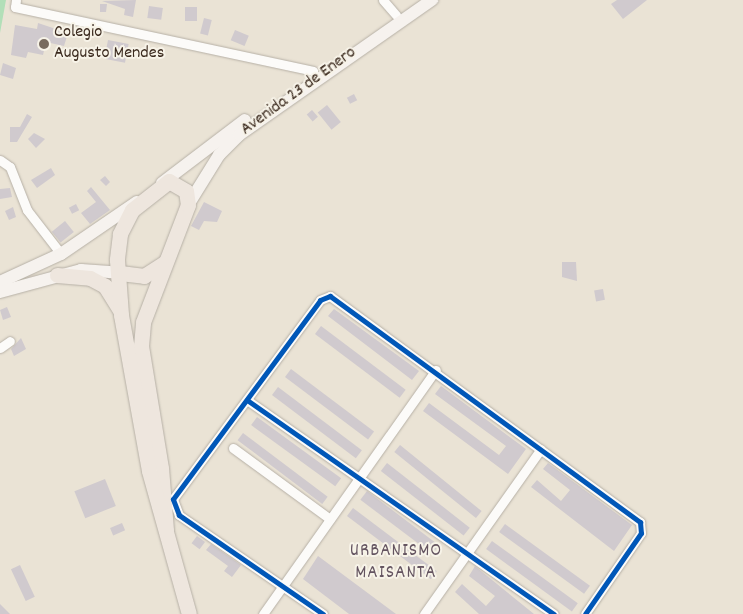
<!DOCTYPE html>
<html>
<head>
<meta charset="utf-8">
<style>
  body { margin:0 }
  #map { position:relative; width:743px; height:614px; overflow:hidden; background:#eae3d5; font-family:Dekko,sans-serif }
  div>[style] { position:absolute }
  .green>* { inset:0; background:#b2dfb8 }
  .building>* { inset:0; background:#d0cace; transform-origin:0 0 }
  .roads { filter:drop-shadow(0 0 1px #b6b0a6) drop-shadow(0 0 1px #b6b0a6) }
  .minor>* { height:9px; margin:-4.5px; padding:0 4.5px; transform-origin:4.5px; border-radius:4.5px; background:#fcfbf9 }
  .secondary>* { height:12px; margin:-6px; padding:0 6px; transform-origin:6px; border-radius:6px; background:#f6f2ee }
  .trunk>* { height:15px; margin:-7.5px; padding:0 7.5px; transform-origin:7.5px; border-radius:7.5px; background:#eee6de }
  .cycleway>* { height:5px; margin:-2.5px; padding:0 2.5px; transform-origin:2.5px; border-radius:2.5px; background:#0057b8 }
  .dots>* { width:14px; height:14px; translate:-50% -50%; box-sizing:border-box; border:2px solid #f7f3e8; border-radius:50% }
  span { translate:-50% -50%; white-space:nowrap; text-align:center; line-height:1.15; -webkit-text-stroke:4px #f7f3e8; paint-order:stroke }
  .poi-label { font-size:18px; color:#3b2a1e }
  .left { translate:0 -50%; text-align:left }
  .street-label { font-size:18px; color:#3b2a1e }
  .neighbourhood-label { font-size:19px; color:#645460; letter-spacing:1px }
</style>
</head>
<body>
<div id="map">
  <div class="green">
    <i style="clip-path:polygon(0 0,6px 0,0 33px)"></i>
  </div>
  <div class="building">
    <i style="clip-path:polygon(136px 0,133px 17px,124px 15px,125px 9px,102px 1px)"></i>
    <i style="clip-path:polygon(617px 0,647px 0,623px 19px,611px 4px)"></i>
    <i style="clip-path:polygon(100px 4px,107px 4px,106px 12px,100px 12px)"></i>
    <i style="left:149px;top:6px;width:14px;height:12px;rotate:8deg"></i>
    <i style="left:185px;top:7px;width:12px;height:14px"></i>
    <i style="left:204px;top:18px;width:8px;height:16px;rotate:14deg"></i>
    <i style="clip-path:polygon(38px 23px,68px 33px,64px 46px,46px 42px,43px 55px,28px 52px,26px 58px,11px 55px,15px 25px,37px 29px)"></i>
    <i style="left:235px;top:30px;width:15px;height:11px;rotate:23deg"></i>
    <i style="left:108px;top:40px;width:21px;height:19px;rotate:11deg"></i>
    <i style="clip-path:polygon(3px 63px,16px 68px,13px 79px,0 75px)"></i>
    <i style="left:354px;top:94px;width:7px;height:8px;rotate:63deg"></i>
    <i style="left:327px;top:105px;width:22px;height:12px;rotate:51deg"></i>
    <i style="left:312px;top:110px;width:9px;height:7px;rotate:49deg"></i>
    <i style="clip-path:polygon(27px 114px,32px 117px,17px 142px,10px 142px,10px 127px,20px 127px)"></i>
    <i style="clip-path:polygon(34px 133px,45px 139px,36px 148px,28px 139px)"></i>
    <i style="clip-path:polygon(51px 168px,55px 175px,37px 188px,31px 180px)"></i>
    <i style="clip-path:polygon(105px 176px,110px 182px,106px 186px,100px 180px)"></i>
    <i style="clip-path:polygon(91px 187px,110px 210px,90px 224px,81px 213px,96px 202px,87px 191px)"></i>
    <i style="clip-path:polygon(10px 188px,12px 197px,0 199px,0 189px)"></i>
    <i style="clip-path:polygon(204px 202px,222px 211px,217px 222px,204px 221px,199px 230px,191px 226px)"></i>
    <i style="left:76px;top:204px;width:7px;height:8px;rotate:63deg"></i>
    <i style="clip-path:polygon(13px 207px,16px 217px,9px 220px,5px 211px)"></i>
    <i style="left:65px;top:221px;width:14px;height:17px;rotate:51deg"></i>
    <i style="clip-path:polygon(562px 262px,576px 262px,577px 281px,562px 277px)"></i>
    <i style="left:603px;top:289px;width:11px;height:9px;rotate:80deg"></i>
    <i style="clip-path:polygon(7px 307px,11px 317px,3px 320px,0 310px)"></i>
    <i style="clip-path:polygon(334px 309px,419px 371px,412px 380px,328px 316px)"></i>
    <i style="left:321px;top:326px;width:106px;height:10px;rotate:37deg"></i>
    <i style="clip-path:polygon(21px 338px,26px 349px,14px 356px,11px 349px)"></i>
    <i style="left:291px;top:369px;width:104px;height:10px;rotate:37deg"></i>
    <i style="clip-path:polygon(441px 386px,526px 449px,508px 474px,423px 411px,429px 403px,499px 455px,506px 446px,435px 394px)"></i>
    <i style="left:278px;top:387px;width:105px;height:10px;rotate:37deg"></i>
    <i style="left:257px;top:417px;width:104px;height:10px;rotate:36deg"></i>
    <i style="left:243px;top:433px;width:106px;height:9px;rotate:37deg"></i>
    <i style="left:400px;top:445px;width:105px;height:9px;rotate:39deg"></i>
    <i style="left:387px;top:463px;width:105px;height:10px;rotate:38deg"></i>
    <i style="clip-path:polygon(548px 463px,632px 525px,614px 551px,531px 487px,537px 480px,561px 501px,570px 490px,543px 469px)"></i>
    <i style="left:105px;top:479px;width:29px;height:33px;rotate:68deg"></i>
    <i style="left:367px;top:491px;width:90px;height:11px;rotate:37deg"></i>
    <i style="left:353px;top:508px;width:105px;height:10px;rotate:37deg"></i>
    <i style="left:122px;top:523px;width:8px;height:13px;rotate:67deg"></i>
    <i style="left:505px;top:524px;width:105px;height:10px;rotate:36deg"></i>
    <i style="left:197px;top:536px;width:10px;height:9px;rotate:37deg"></i>
    <i style="left:492px;top:541px;width:106px;height:10px;rotate:36deg"></i>
    <i style="clip-path:polygon(211px 544px,241px 565px,232px 577px,224px 571px,228px 566px,206px 550px)"></i>
    <i style="clip-path:polygon(318px 556px,396px 614px,349px 614px,303px 579px)"></i>
    <i style="left:20px;top:565px;width:35px;height:10px;rotate:65deg"></i>
    <i style="clip-path:polygon(475px 566px,476px 567px,534px 614px,479px 614px,455px 592px,462px 584px,486px 606px,495px 596px,469px 576px)"></i>
    <i style="clip-path:polygon(0 604px,10px 614px,0 614px)"></i>
  </div>
  <div class="roads">
    <div class="minor">
      <i style="left:16px;top:0;width:7px;rotate:98deg"></i>
      <i style="left:15px;top:7px;width:305px;rotate:12.1deg"></i>
      <i style="left:383px;top:0;width:20px;rotate:49deg"></i>
      <i style="left:0;top:160px;width:12px;rotate:35deg"></i>
      <i style="left:10px;top:167px;width:46px;rotate:68.4deg"></i>
      <i style="left:27px;top:210px;width:56px;rotate:52.3deg"></i>
      <i style="left:0;top:348px;width:12px;rotate:-35deg"></i>
      <i style="left:247px;top:400px;width:374px;rotate:34.9deg"></i>
      <i style="left:233px;top:448px;width:120px;rotate:36.2deg"></i>
      <i style="left:263px;top:614px;width:299px;rotate:-54.7deg"></i>
      <i style="left:323px;top:614px;width:175px;rotate:-145.5deg"></i>
      <i style="left:179px;top:515px;width:17px;rotate:-111deg"></i>
      <i style="left:173px;top:499px;width:247px;rotate:-53.5deg"></i>
      <i style="left:320px;top:300px;width:11px;rotate:-22deg"></i>
      <i style="left:330px;top:296px;width:384px;rotate:36.1deg"></i>
      <i style="left:640px;top:522px;width:11px;rotate:85deg"></i>
      <i style="left:641px;top:533px;width:98px;rotate:124.7deg"></i>
      <i style="left:424px;top:614px;width:202px;rotate:-54.7deg"></i>
    </div>
    <div class="secondary">
      <i style="left:162px;top:183px;width:104px;rotate:-37.2deg"></i>
      <i style="left:188px;top:205px;width:59px;rotate:-58.2deg"></i>
      <i style="left:219px;top:155px;width:28px;rotate:-45deg"></i>
      <i style="left:239px;top:135px;width:236px;rotate:-35deg"></i>
      <i style="left:0;top:282px;width:67px;rotate:-24.7deg"></i>
      <i style="left:61px;top:254px;width:92px;rotate:-34.4deg"></i>
      <i style="left:0;top:292px;width:84px;rotate:-15.2deg"></i>
      <i style="left:81px;top:270px;width:39px;rotate:4deg"></i>
    </div>
    <div class="trunk">
      <i style="left:120px;top:273px;width:24px;rotate:7deg"></i>
      <i style="left:144px;top:276px;width:24px;rotate:-33deg"></i>
      <i style="left:57px;top:275px;width:33px;rotate:5deg"></i>
      <i style="left:90px;top:278px;width:17px;rotate:28deg"></i>
      <i style="left:105px;top:286px;width:28px;rotate:58deg"></i>
      <i style="left:166px;top:530px;width:62px;rotate:-94.6deg"></i>
      <i style="left:161px;top:468px;width:124px;rotate:-99.3deg"></i>
      <i style="left:141px;top:346px;width:24px;rotate:-85deg"></i>
      <i style="left:143px;top:322px;width:125px;rotate:-69deg"></i>
      <i style="left:188px;top:205px;width:14px;rotate:-98deg"></i>
      <i style="left:186px;top:191px;width:20px;rotate:-150deg"></i>
      <i style="left:169px;top:181px;width:47px;rotate:141.9deg"></i>
      <i style="left:132px;top:210px;width:27px;rotate:117deg"></i>
      <i style="left:120px;top:234px;width:26px;rotate:97deg"></i>
      <i style="left:117px;top:260px;width:55px;rotate:85.8deg"></i>
      <i style="left:121px;top:315px;width:158px;rotate:79.8deg"></i>
      <i style="left:149px;top:471px;width:148px;rotate:74.4deg"></i>
    </div>
  </div>
  <div class="cycleway">
    <i style="left:247px;top:400px;width:374px;rotate:34.9deg"></i>
    <i style="left:323px;top:614px;width:175px;rotate:-145.5deg"></i>
    <i style="left:179px;top:515px;width:17px;rotate:-111deg"></i>
    <i style="left:173px;top:499px;width:247px;rotate:-53.5deg"></i>
    <i style="left:320px;top:300px;width:11px;rotate:-22deg"></i>
    <i style="left:330px;top:296px;width:384px;rotate:36.1deg"></i>
    <i style="left:640px;top:522px;width:11px;rotate:85deg"></i>
    <i style="left:641px;top:533px;width:98px;rotate:124.7deg"></i>
  </div>
  <div class="dots">
    <i style="left:44px;top:44px;background:#786b5e"></i>
  </div>
  <div class="poi-label">
    <span class="left" style="left:54px;top:44px">Colegio<br>Augusto Mendes</span>
  </div>
  <div class="street-label">
    <span style="left:299px;top:92px;rotate:-36deg">Avenida 23 de Enero</span>
  </div>
  <div class="neighbourhood-label">
    <span style="left:396px;top:563px">URBANISMO<br>MAISANTA</span>
  </div>
</div>
</body>
</html>
